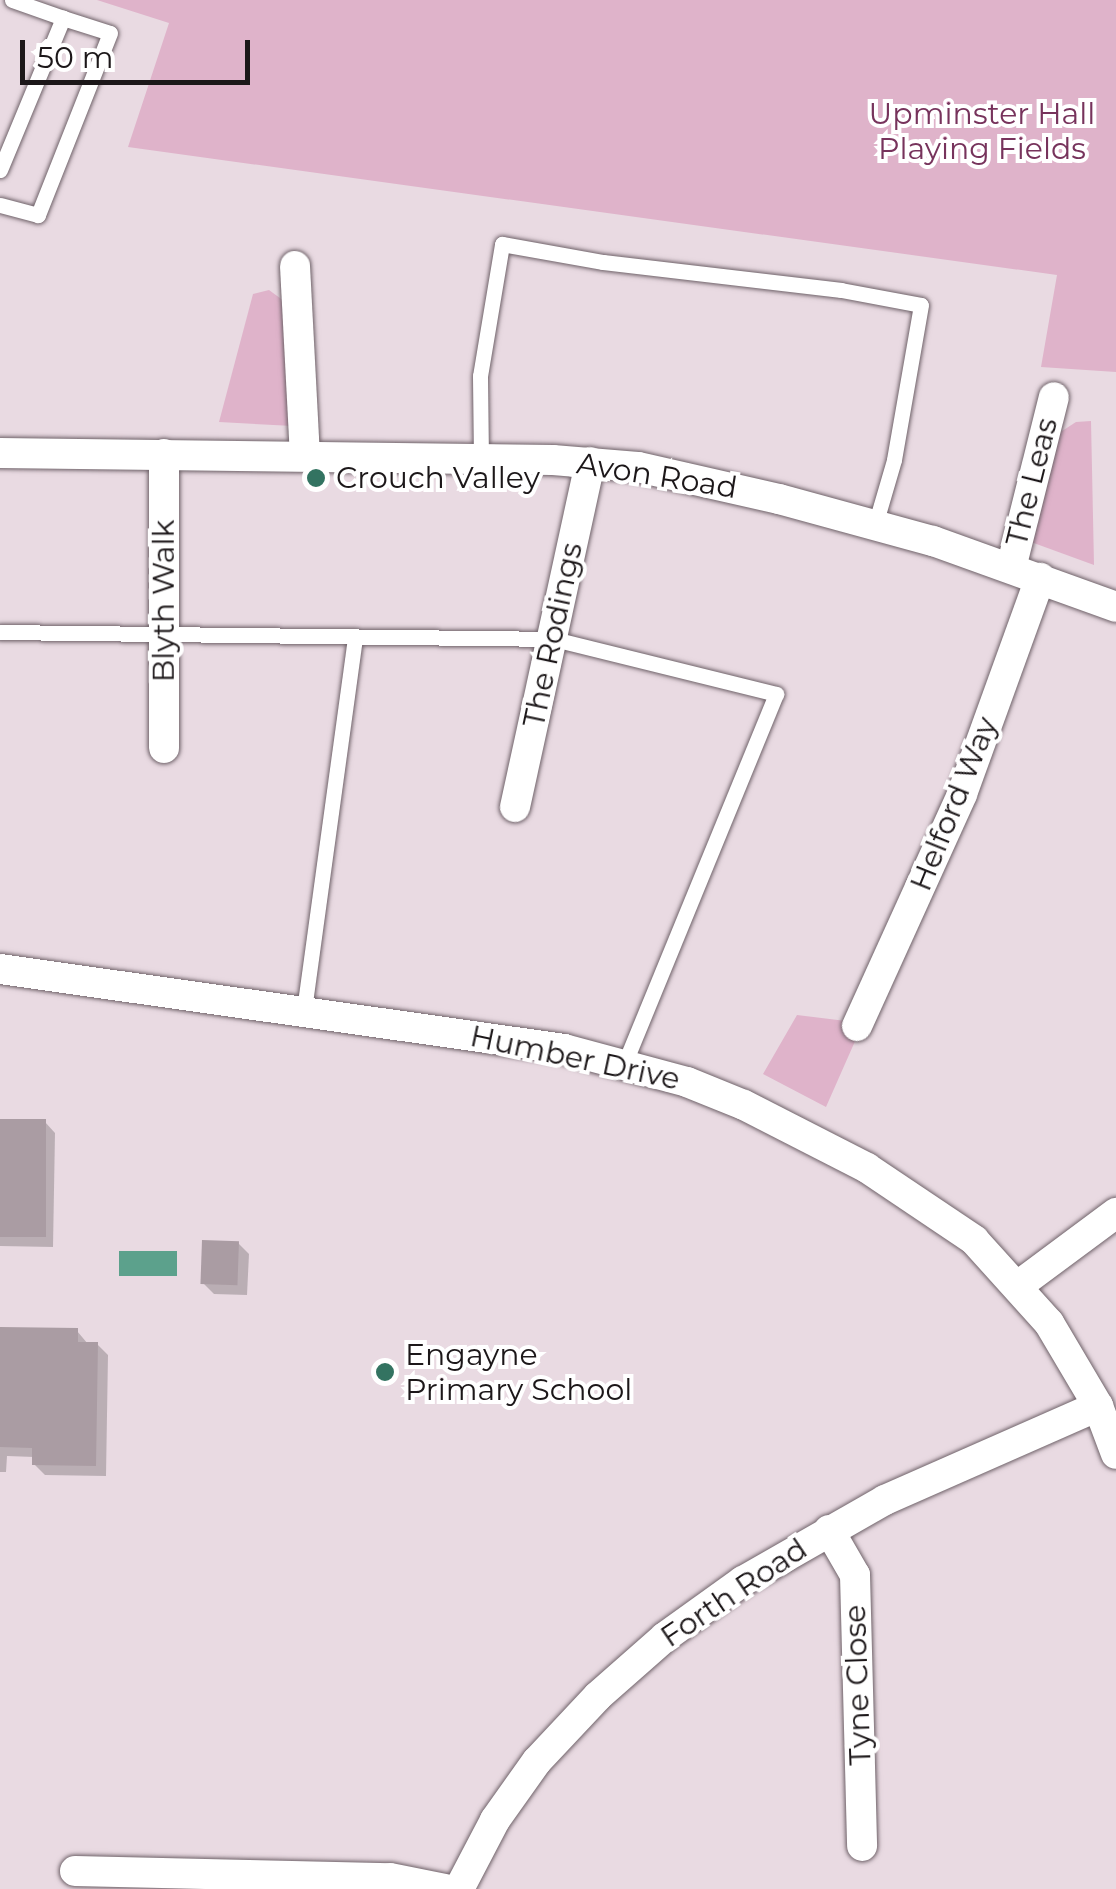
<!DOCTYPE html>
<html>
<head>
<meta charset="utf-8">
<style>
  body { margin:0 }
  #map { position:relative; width:1116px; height:1889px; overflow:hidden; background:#e9dae2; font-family:Montserrat,sans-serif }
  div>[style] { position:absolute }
  .green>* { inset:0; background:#dfb3ca }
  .water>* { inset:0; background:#5ca18c; transform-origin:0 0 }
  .shadow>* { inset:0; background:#0003 }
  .building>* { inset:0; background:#aa9ca3; transform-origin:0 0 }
  .roads { filter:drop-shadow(0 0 2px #6f6269) drop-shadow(0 0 2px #6f6269) }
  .service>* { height:15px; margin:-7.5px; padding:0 7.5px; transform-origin:7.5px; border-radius:7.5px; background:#fff }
  .minor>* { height:30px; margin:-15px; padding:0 15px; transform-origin:15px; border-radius:15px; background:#fff }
  .dots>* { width:28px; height:28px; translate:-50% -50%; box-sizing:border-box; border:5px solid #fff; border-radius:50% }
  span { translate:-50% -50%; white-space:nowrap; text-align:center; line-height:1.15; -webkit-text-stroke:8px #fff; paint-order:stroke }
  .park-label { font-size:30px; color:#77335c }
  .street-label { font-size:30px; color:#1c1719 }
  .poi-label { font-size:30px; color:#1c1719 }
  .left { translate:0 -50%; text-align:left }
  .scale { position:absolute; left:20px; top:40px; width:230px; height:45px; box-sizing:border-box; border:5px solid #1c1719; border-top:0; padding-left:12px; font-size:30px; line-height:35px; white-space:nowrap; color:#1c1719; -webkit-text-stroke:8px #fff; paint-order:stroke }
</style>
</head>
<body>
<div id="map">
  <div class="green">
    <i style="clip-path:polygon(97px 0,1116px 0,1116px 372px,1041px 367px,1057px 275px,128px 147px,169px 23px)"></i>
    <i style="clip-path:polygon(269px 290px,284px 301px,293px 426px,219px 422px,253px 294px)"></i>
    <i style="clip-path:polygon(1091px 421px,1094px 565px,1031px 542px,1059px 433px,1076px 422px)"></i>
    <i style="clip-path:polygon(797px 1015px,846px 1021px,845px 1035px,856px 1039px,826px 1107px,763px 1074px)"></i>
  </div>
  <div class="water">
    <i style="left:119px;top:1251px;width:58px;height:25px"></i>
  </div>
  <div class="shadow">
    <i style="clip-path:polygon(0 1121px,45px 1122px,55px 1133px,53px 1247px,0 1246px)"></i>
    <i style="clip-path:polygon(238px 1243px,249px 1254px,247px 1295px,214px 1294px,203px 1283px)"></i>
    <i style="clip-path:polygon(0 1329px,77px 1331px,88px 1344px,97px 1344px,108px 1355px,106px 1476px,45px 1475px,34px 1464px,34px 1457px,7px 1456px,6px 1472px,0 1472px)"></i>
  </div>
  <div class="building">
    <i style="left:0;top:1119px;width:46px;height:118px"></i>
    <i style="left:202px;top:1240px;width:37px;height:44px;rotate:2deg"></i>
    <i style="clip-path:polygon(0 1327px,78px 1328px,78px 1342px,98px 1342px,96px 1466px,32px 1465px,32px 1448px,0 1447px)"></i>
  </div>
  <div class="roads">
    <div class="service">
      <i style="left:12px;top:0;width:54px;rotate:19.4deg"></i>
      <i style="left:0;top:170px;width:165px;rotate:-67.5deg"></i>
      <i style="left:63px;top:18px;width:49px;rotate:17.7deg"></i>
      <i style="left:110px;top:33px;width:196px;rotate:111.6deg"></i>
      <i style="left:38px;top:215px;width:39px;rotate:-165deg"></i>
      <i style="left:481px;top:459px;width:83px;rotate:-90.7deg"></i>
      <i style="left:480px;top:376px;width:134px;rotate:-80.5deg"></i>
      <i style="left:502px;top:244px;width:103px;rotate:10.1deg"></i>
      <i style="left:603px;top:262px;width:240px;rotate:6.7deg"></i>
      <i style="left:841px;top:290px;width:81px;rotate:10.6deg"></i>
      <i style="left:921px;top:305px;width:157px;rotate:99.9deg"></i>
      <i style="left:894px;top:460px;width:68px;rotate:106.3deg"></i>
      <i style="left:0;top:632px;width:554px;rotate:0.72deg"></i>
      <i style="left:554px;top:639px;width:229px;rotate:13.9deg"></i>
      <i style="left:776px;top:694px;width:399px;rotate:112.3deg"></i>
      <i style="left:304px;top:1010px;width:376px;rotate:-82.2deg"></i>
    </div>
    <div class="minor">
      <i style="left:295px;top:266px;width:190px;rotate:87deg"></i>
      <i style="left:0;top:453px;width:553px;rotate:0.73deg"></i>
      <i style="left:553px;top:460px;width:85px;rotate:4.7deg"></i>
      <i style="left:638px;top:467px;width:145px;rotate:12.8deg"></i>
      <i style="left:779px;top:499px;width:160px;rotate:15.3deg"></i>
      <i style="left:933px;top:541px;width:195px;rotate:19.8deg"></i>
      <i style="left:164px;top:454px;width:294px;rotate:90deg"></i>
      <i style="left:1011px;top:568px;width:176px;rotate:-75.9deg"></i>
      <i style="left:515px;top:807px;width:353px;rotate:-77.7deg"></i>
      <i style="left:0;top:969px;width:570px;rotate:8.07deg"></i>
      <i style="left:564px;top:1049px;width:127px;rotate:15deg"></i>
      <i style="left:687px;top:1082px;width:61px;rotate:22deg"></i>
      <i style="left:744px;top:1105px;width:138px;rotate:27.1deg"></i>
      <i style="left:867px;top:1168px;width:129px;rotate:33.9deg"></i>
      <i style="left:974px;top:1240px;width:112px;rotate:47.9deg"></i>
      <i style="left:1049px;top:1323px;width:96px;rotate:59.4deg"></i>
      <i style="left:1098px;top:1406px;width:51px;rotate:69.4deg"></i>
      <i style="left:857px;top:1026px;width:255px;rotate:-65.6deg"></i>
      <i style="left:962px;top:794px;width:230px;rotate:-70.1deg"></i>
      <i style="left:1019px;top:1285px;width:121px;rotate:-36.6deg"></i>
      <i style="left:829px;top:1530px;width:52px;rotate:60deg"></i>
      <i style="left:855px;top:1575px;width:271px;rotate:88.5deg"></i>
      <i style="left:75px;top:1871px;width:315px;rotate:1.3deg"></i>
      <i style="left:390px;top:1878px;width:56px;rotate:11.3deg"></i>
      <i style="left:459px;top:1889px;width:78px;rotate:-62.4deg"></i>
      <i style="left:495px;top:1820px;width:72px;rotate:-54.6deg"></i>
      <i style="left:537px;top:1761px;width:89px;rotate:-46.8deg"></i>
      <i style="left:598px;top:1696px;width:89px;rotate:-41.4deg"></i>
      <i style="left:665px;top:1637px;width:96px;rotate:-35.7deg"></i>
      <i style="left:743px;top:1581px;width:163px;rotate:-29.7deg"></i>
      <i style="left:885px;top:1500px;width:233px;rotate:-23.8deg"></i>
    </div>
  </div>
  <div class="dots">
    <i style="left:316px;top:478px;background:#337361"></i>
    <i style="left:385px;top:1372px;background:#337361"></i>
  </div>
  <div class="park-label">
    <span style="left:982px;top:131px">Upminster Hall<br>Playing Fields</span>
  </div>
  <div class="street-label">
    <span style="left:657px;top:476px;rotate:9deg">Avon Road</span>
    <span style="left:1032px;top:482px;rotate:-76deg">The Leas</span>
    <span style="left:164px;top:601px;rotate:-90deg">Blyth Walk</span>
    <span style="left:553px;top:635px;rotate:-78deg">The Rodings</span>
    <span style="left:954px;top:804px;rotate:-68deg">Helford Way</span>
    <span style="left:575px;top:1058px;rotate:12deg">Humber Drive</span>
    <span style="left:734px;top:1593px;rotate:-34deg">Forth Road</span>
    <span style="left:858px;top:1685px;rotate:-92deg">Tyne Close</span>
  </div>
  <div class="poi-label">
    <span class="left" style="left:336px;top:478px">Crouch Valley</span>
    <span class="left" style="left:405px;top:1372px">Engayne<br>Primary School</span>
  </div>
  <div class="scale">50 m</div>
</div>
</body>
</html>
